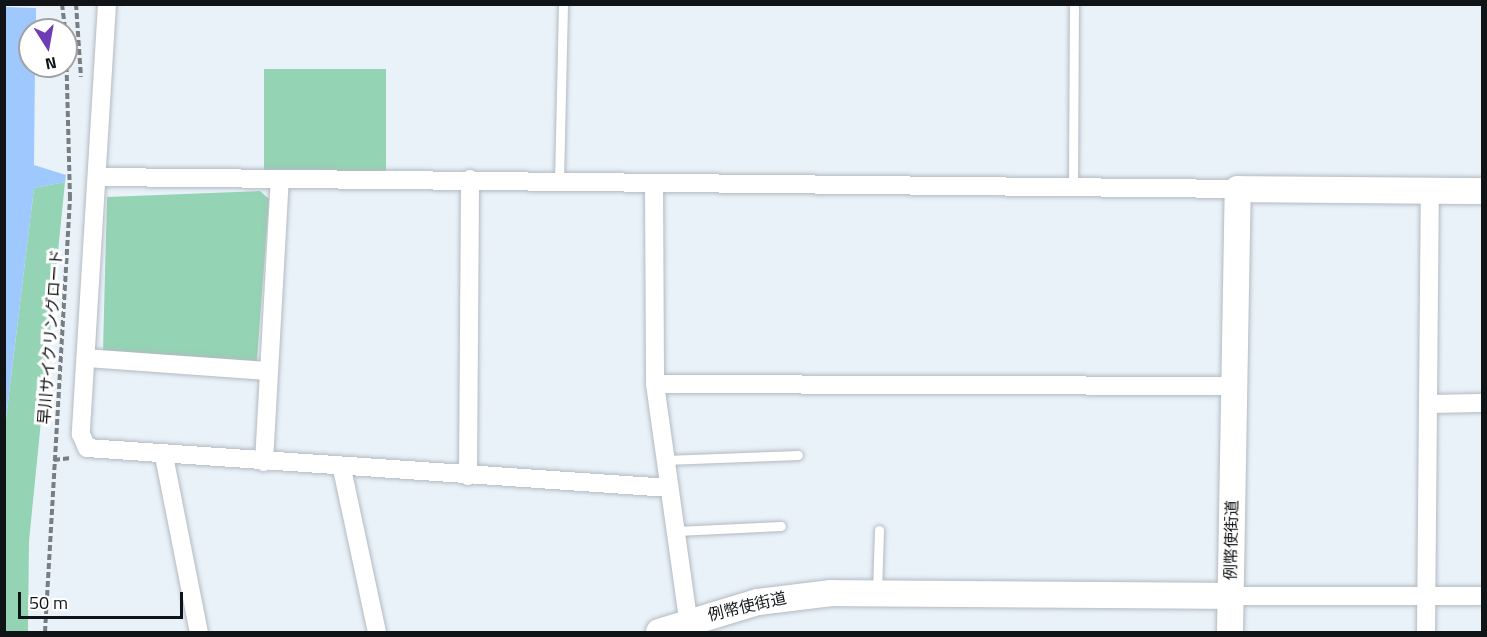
<!DOCTYPE html>
<html>
<head>
<meta charset="utf-8">
<style>
  body { margin:0 }
  #map { position:relative; width:1487px; height:637px; overflow:hidden; background:#eaf2f9; font-family:"Titillium Web","Noto Sans JP",sans-serif }
  div>[style] { position:absolute }
  .green>* { inset:0; background:#94d3b4; transform-origin:0 0 }
  .water>* { inset:0; background:#9fc8fe }
  .path>* { height:4px; margin-top:-2px; transform-origin:0; background:repeating-linear-gradient(90deg,#797e83 0 6px,transparent 0 9px) }
  .roads { filter:drop-shadow(0 0 2px #b3bac1) drop-shadow(0 0 2px #b3bac1) }
  .lane>* { height:9px; margin:-4.5px; padding:0 4.5px; transform-origin:4.5px; border-radius:4.5px; background:#fff }
  .street>* { height:18px; margin:-9px; padding:0 9px; transform-origin:9px; border-radius:9px; background:#fff }
  .secondary>* { height:26px; margin:-13px; padding:0 13px; transform-origin:13px; border-radius:13px; background:#fff }
  span { translate:-50% -50%; white-space:nowrap; text-align:center; line-height:1.15; -webkit-text-stroke:6px #fff; paint-order:stroke }
  .street-label { font-size:16px; color:#111416 }
  .frame { position:absolute; inset:0; border:6px solid #111416; pointer-events:none }
  .north { position:absolute; left:18px; top:18px; width:60px; height:60px; box-sizing:border-box; background:#fff; border:2px solid #a0a1a2; border-radius:50%; rotate:169deg; font-size:16px; font-weight:700; line-height:24px; text-align:center; color:#111416 }
  .north::after { content:''; display:block; margin:auto; width:21px; height:27px; background:#6e3cb4; clip-path:polygon(50% 0,100% 100%,50% 72%,0 100%) }
  .scale { position:absolute; left:18px; top:592px; width:165px; height:27px; box-sizing:border-box; border:3px solid #111416; border-top:0; padding-left:8px; font-size:18px; line-height:21px; white-space:nowrap; color:#111416; -webkit-text-stroke:4px #fff; paint-order:stroke }
</style>
</head>
<body>
<div id="map">
  <div class="green">
    <i style="left:264px;top:69px;width:122px;height:103px"></i>
    <i style="clip-path:polygon(65px 182px,29px 541px,28px 632px,5px 632px,5px 427px,34px 188px)"></i>
    <i style="clip-path:polygon(260px 191px,269px 199px,257px 361px,103px 351px,107px 197px)"></i>
  </div>
  <div class="water">
    <i style="clip-path:polygon(5px 7px,36px 8px,36px 30px,30px 30px,30px 66px,35px 66px,34px 165px,66px 175px,65px 182px,34px 188px,5px 427px)"></i>
  </div>
  <div class="path">
    <i style="left:62px;top:4px;width:26px;rotate:83deg"></i>
    <i style="left:76px;top:4px;width:73px;rotate:86.1deg"></i>
    <i style="left:54px;top:460px;width:17px;rotate:-7deg"></i>
    <i style="left:45px;top:632px;width:435px;rotate:-86.7deg"></i>
    <i style="left:70px;top:198px;width:155px;rotate:-91.5deg"></i>
  </div>
  <div class="roads">
    <div class="lane">
      <i style="left:559px;top:181px;width:177px;rotate:-88.7deg"></i>
      <i style="left:1073px;top:188px;width:184px;rotate:-89.7deg"></i>
      <i style="left:665px;top:460px;width:133px;rotate:-2.2deg"></i>
      <i style="left:676px;top:531px;width:105px;rotate:-2.7deg"></i>
      <i style="left:877px;top:591px;width:61px;rotate:-88.1deg"></i>
    </div>
    <div class="street">
      <i style="left:107px;top:4px;width:431px;rotate:93.5deg"></i>
      <i style="left:81px;top:434px;width:15px;rotate:67deg"></i>
      <i style="left:87px;top:448px;width:583px;rotate:3.93deg"></i>
      <i style="left:98px;top:177px;width:1140px;rotate:0.6deg"></i>
      <i style="left:654px;top:183px;width:201px;rotate:89.7deg"></i>
      <i style="left:655px;top:384px;width:250px;rotate:82deg"></i>
      <i style="left:86px;top:358px;width:183px;rotate:4.1deg"></i>
      <i style="left:655px;top:384px;width:579px;rotate:0.2deg"></i>
      <i style="left:1428px;top:404px;width:54px;rotate:-1.1deg"></i>
      <i style="left:164px;top:456px;width:179px;rotate:78.8deg"></i>
      <i style="left:264px;top:462px;width:282px;rotate:-86.8deg"></i>
      <i style="left:342px;top:469px;width:167px;rotate:77.9deg"></i>
      <i style="left:468px;top:476px;width:297px;rotate:-89.6deg"></i>
      <i style="left:1230px;top:596px;width:252px"></i>
      <i style="left:1426px;top:632px;width:441px;rotate:-89.5deg"></i>
    </div>
    <div class="secondary">
      <i style="left:659px;top:632px;width:103px;rotate:-16.9deg"></i>
      <i style="left:758px;top:602px;width:74px;rotate:-7deg"></i>
      <i style="left:831px;top:593px;width:399px;rotate:0.4deg"></i>
      <i style="left:1230px;top:632px;width:443px;rotate:-89deg"></i>
      <i style="left:1238px;top:189px;width:244px;rotate:0.5deg"></i>
    </div>
  </div>
  <div class="street-label">
    <span style="left:50px;top:337px;rotate:-86deg">早川サイクリングロード</span>
    <span style="left:1231px;top:540px;rotate:-89deg">例幣使街道</span>
    <span style="left:747px;top:606px;rotate:-13deg">例幣使街道</span>
  </div>
  <div class="frame"></div>
  <div class="north">N</div>
  <div class="scale">50 m</div>
</div>
</body>
</html>
